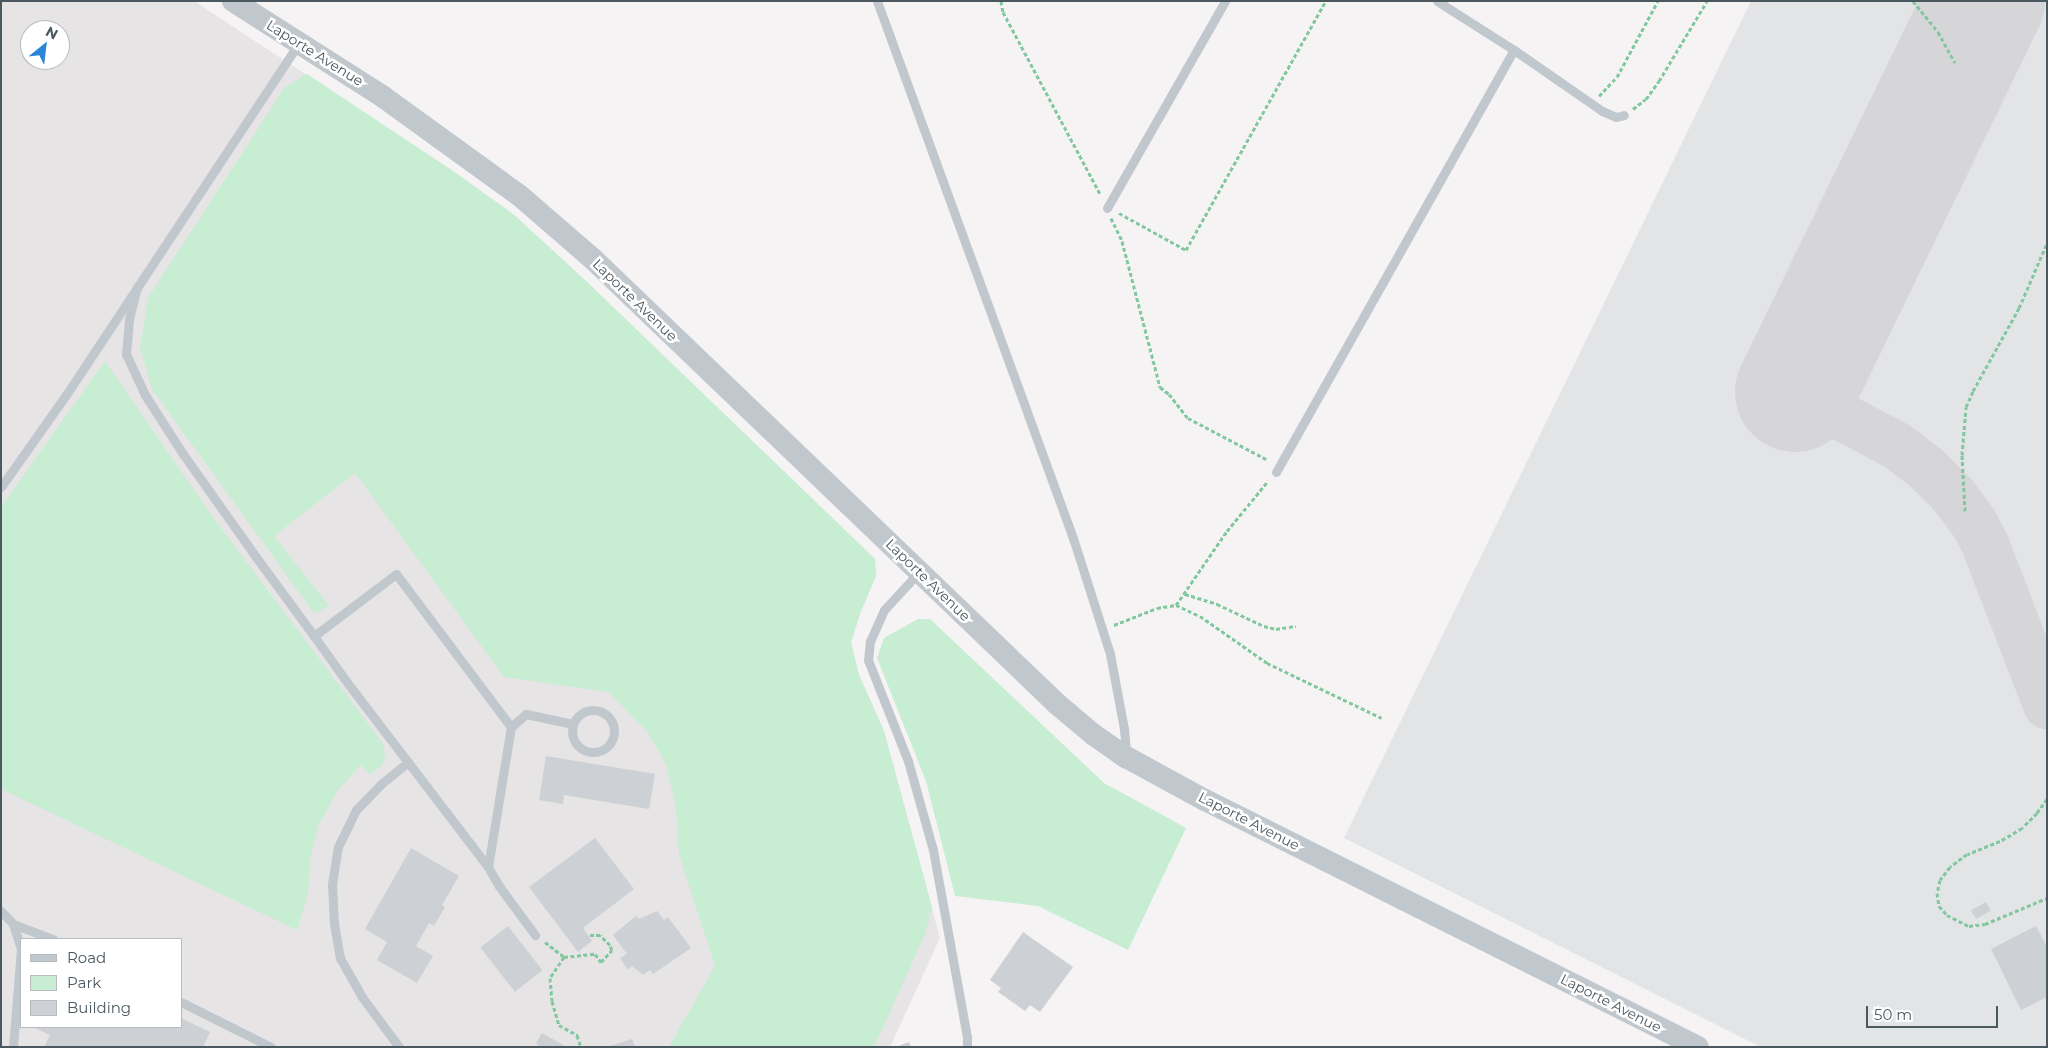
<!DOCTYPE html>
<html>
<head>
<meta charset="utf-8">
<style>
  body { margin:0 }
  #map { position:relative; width:2048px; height:1048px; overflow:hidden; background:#f5f3f3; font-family:Montserrat,sans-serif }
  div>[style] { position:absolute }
  .education>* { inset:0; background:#e6e4e4 }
  .airport>* { inset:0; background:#e2e4e6 }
  .green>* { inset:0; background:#c7edd2 }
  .taxiway>* { height:48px; margin:-24px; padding:0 24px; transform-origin:24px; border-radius:24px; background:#d6d6d8 }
  .runway>* { height:120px; margin:-60px; padding:0 60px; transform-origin:60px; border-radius:60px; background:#d6d6d8 }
  .building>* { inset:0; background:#cdd0d4; transform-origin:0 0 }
  .path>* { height:3px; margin-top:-1.5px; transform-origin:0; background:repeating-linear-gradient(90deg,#81c89f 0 4px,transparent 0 6.5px) }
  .service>* { height:9px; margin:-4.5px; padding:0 4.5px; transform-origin:4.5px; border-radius:4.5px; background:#c0c8ce }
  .service>.ring { margin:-4.5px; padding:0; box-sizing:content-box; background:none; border:9px solid #c0c8ce; border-radius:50% }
  .tertiary>* { height:22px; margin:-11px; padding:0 11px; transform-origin:11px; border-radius:11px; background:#c0c8ce }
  span { translate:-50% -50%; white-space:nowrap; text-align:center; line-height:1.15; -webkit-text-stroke:5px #fff; paint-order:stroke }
  .street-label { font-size:14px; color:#4c585f }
  .frame { position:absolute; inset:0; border:2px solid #4c585f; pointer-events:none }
  .legend { position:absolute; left:20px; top:938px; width:162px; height:90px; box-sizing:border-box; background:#fff; border:1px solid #b7bcbf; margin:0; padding:6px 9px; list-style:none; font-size:15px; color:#4c585f }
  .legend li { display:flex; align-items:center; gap:10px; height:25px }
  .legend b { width:25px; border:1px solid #b7bcbf }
  .north { position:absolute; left:20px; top:20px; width:50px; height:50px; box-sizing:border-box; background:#fff; border:1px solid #b7bcbf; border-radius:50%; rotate:29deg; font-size:14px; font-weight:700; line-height:20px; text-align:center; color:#4c585f }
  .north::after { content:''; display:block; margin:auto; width:18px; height:22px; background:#2c85d6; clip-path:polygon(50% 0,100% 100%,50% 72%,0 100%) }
  .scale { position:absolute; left:1866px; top:1006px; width:132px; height:22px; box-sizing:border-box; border:2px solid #4c585f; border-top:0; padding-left:6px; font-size:15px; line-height:18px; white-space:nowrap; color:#4c585f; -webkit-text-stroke:4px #fff; paint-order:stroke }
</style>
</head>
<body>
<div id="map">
  <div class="education">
    <i style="clip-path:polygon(evenodd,1px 1px,194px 1px,453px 171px,513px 214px,587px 282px,875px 559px,876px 576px,861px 611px,851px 642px,859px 675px,884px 731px,940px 938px,890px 1047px,1px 1047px,1px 1px,30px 30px,60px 30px,60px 60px,30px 60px,30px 30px,1px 1px,21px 939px,181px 939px,181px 1027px,21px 1027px,21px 939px)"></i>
  </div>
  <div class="airport">
    <i style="clip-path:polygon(1751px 1px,2047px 1px,2047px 1047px,1761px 1047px,1344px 838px)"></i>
  </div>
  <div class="green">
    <i style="clip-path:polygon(307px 74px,453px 171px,513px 214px,587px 282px,875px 559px,876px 576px,861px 611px,851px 642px,859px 675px,884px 731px,932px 907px,925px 934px,874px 1047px,669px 1047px,715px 966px,679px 855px,676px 810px,667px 766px,648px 733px,609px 692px,504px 677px,355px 473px,274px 536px,329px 606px,314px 613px,152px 389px,140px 348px,148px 298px,285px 87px)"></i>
    <i style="clip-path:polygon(105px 361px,209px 512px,384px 745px,385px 757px,382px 765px,370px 775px,361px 765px,337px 791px,318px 826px,310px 859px,308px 894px,297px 930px,1px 789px,1px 507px)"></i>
    <i style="clip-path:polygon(918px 619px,930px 619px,1104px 783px,1186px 828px,1128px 950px,1038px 906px,955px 896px,926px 781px,877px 658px,884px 638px)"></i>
  </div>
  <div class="taxiway">
    <i style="left:1795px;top:392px;width:115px;rotate:27.9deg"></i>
    <i style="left:1897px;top:446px;width:36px;rotate:37deg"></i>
    <i style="left:1926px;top:468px;width:38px;rotate:45deg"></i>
    <i style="left:1953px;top:495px;width:35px;rotate:53deg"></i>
    <i style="left:1974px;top:523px;width:24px;rotate:62deg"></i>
    <i style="left:1985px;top:544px;width:173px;rotate:68.9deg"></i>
  </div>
  <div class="runway">
    <i style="left:1795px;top:392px;width:435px;rotate:-64.1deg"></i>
  </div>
  <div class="building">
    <i style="clip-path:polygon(546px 756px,655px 774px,649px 809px,564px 795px,563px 804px,539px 800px)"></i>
    <i style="clip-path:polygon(595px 838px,634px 889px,583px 928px,592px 941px,578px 952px,529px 887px)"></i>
    <i style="clip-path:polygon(411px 848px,459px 876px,442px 905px,445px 907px,434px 926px,429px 923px,416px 946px,433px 956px,417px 983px,377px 960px,387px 942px,365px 929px)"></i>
    <i style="left:1986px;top:902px;width:10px;height:17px;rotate:61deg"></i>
    <i style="clip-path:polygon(657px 911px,664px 920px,668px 917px,691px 948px,653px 974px,650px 970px,643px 975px,632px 966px,628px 970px,620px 958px,627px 954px,613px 935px,636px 916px,639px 919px)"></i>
    <i style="left:508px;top:926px;width:56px;height:35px;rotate:52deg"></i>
    <i style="clip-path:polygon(2036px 926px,2047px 947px,2047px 997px,2021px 1010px,1991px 949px)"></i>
    <i style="clip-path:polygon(1023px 932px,1073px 967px,1040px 1012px,1030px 1005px,1025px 1011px,998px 992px,1001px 988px,990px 980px)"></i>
    <i style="clip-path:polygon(181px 1018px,210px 1032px,203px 1047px,44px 1047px,50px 1035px,33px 1027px,181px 1027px)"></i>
    <i style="clip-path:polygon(542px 1033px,567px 1047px,540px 1047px,536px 1043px)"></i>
    <i style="clip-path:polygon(632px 1039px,635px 1047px,610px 1047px,610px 1046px)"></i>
    <i style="clip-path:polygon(909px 1042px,911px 1047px,896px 1047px)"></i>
  </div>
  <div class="path">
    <i style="left:1001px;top:1px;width:11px;rotate:80deg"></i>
    <i style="left:1003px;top:12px;width:206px;rotate:61.9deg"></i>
    <i style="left:1913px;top:1px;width:40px;rotate:51deg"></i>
    <i style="left:1938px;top:32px;width:35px;rotate:61deg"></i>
    <i style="left:1599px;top:96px;width:26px;rotate:-47deg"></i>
    <i style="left:1617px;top:77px;width:86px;rotate:-61.7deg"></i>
    <i style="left:1633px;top:109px;width:16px;rotate:-38deg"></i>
    <i style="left:1646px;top:99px;width:22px;rotate:-54deg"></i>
    <i style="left:1659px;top:81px;width:93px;rotate:-59deg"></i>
    <i style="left:1119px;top:213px;width:77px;rotate:28.9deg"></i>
    <i style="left:1186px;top:250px;width:286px;rotate:-60.7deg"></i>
    <i style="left:1111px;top:218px;width:25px;rotate:64deg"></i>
    <i style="left:1122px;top:241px;width:151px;rotate:75.4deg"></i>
    <i style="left:1160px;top:387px;width:11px;rotate:38deg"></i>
    <i style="left:1169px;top:394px;width:31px;rotate:52deg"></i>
    <i style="left:1188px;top:418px;width:90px;rotate:27.7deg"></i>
    <i style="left:1965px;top:511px;width:56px;rotate:-93.1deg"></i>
    <i style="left:1962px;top:455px;width:48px;rotate:-85.2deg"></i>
    <i style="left:1966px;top:407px;width:17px;rotate:-66deg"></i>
    <i style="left:1973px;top:391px;width:95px;rotate:-61deg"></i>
    <i style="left:2019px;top:308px;width:71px;rotate:-66.7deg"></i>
    <i style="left:1185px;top:594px;width:34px;rotate:17deg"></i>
    <i style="left:1217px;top:604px;width:52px;rotate:25.1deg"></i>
    <i style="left:1264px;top:626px;width:12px;rotate:14deg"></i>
    <i style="left:1276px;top:629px;width:20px;rotate:-9deg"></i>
    <i style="left:1176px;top:605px;width:90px;rotate:-55.4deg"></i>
    <i style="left:1227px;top:531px;width:65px;rotate:-50.6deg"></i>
    <i style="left:1114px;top:625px;width:46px;rotate:-21.6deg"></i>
    <i style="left:1157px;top:608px;width:19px;rotate:-9deg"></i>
    <i style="left:1176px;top:605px;width:26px;rotate:25deg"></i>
    <i style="left:1200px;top:616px;width:82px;rotate:35deg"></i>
    <i style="left:1267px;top:663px;width:127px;rotate:25.6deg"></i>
    <i style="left:2047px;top:799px;width:17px;rotate:126deg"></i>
    <i style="left:2037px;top:813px;width:21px;rotate:135deg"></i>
    <i style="left:2022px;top:828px;width:26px;rotate:149deg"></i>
    <i style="left:2000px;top:841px;width:35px;rotate:158deg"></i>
    <i style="left:1967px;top:854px;width:21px;rotate:143deg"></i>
    <i style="left:1950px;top:867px;width:16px;rotate:128deg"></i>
    <i style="left:1940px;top:880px;width:13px;rotate:103deg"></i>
    <i style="left:1937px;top:893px;width:13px;rotate:81deg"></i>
    <i style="left:1939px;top:906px;width:12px;rotate:48deg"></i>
    <i style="left:1947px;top:915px;width:25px;rotate:27deg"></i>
    <i style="left:1969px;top:926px;width:16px;rotate:-7deg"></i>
    <i style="left:1985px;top:924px;width:67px;rotate:-22.8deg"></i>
    <i style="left:545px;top:942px;width:24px;rotate:38deg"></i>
    <i style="left:564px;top:957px;width:31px;rotate:-6deg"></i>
    <i style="left:595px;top:954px;width:10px;rotate:53deg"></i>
    <i style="left:601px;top:962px;width:16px;rotate:-47deg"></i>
    <i style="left:612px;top:950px;width:5px;rotate:-112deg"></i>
    <i style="left:610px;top:945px;width:14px;rotate:-135deg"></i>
    <i style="left:600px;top:935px;width:12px;rotate:180deg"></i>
    <i style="left:564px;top:957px;width:25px;rotate:124deg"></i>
    <i style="left:550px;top:978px;width:23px;rotate:85deg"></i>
    <i style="left:552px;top:1001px;width:25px;rotate:74deg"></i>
    <i style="left:559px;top:1025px;width:21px;rotate:29deg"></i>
    <i style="left:577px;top:1035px;width:13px;rotate:72deg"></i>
  </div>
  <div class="service">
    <i style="left:877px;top:1px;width:572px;rotate:69.95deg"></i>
    <i style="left:1073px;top:538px;width:122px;rotate:72.3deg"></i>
    <i style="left:1110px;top:654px;width:76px;rotate:79.4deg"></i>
    <i style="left:1124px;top:729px;width:25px;rotate:85deg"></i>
    <i style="left:1514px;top:50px;width:107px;rotate:34.7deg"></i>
    <i style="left:1602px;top:111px;width:15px;rotate:23deg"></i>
    <i style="left:1616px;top:117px;width:8px;rotate:-14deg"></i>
    <i style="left:1107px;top:208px;width:238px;rotate:-60.3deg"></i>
    <i style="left:137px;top:287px;width:34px;rotate:104deg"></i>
    <i style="left:129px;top:320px;width:34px;rotate:95deg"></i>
    <i style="left:126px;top:354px;width:45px;rotate:65.1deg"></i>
    <i style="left:145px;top:395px;width:70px;rotate:57.2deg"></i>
    <i style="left:183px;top:454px;width:121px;rotate:54.7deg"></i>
    <i style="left:253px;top:553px;width:103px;rotate:53.7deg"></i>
    <i style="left:314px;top:636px;width:60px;rotate:54.5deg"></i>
    <i style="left:349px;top:685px;width:229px;rotate:52.6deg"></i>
    <i style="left:488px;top:867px;width:142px;rotate:-80.7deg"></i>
    <i style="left:511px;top:727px;width:191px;rotate:-126.9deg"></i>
    <i style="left:396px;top:574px;width:103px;rotate:142.9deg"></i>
    <i style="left:1276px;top:472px;width:484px;rotate:-60.6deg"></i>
    <i style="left:1514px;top:50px;width:91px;rotate:-147.5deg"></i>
    <i style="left:1px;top:487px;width:113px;rotate:-54.8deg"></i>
    <i style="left:66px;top:395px;width:422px;rotate:-56.5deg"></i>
    <i style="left:919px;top:572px;width:52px;rotate:132.6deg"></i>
    <i style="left:884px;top:610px;width:34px;rotate:114deg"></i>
    <i style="left:870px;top:641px;width:19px;rotate:96deg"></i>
    <i style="left:868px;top:660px;width:109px;rotate:68.4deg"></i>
    <i style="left:908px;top:761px;width:92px;rotate:74.3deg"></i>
    <i style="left:933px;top:850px;width:190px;rotate:79.7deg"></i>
    <i style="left:967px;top:1037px;width:10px;rotate:90deg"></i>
    <i class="ring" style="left:572px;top:710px;width:33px;height:33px"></i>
    <i style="left:511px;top:727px;width:20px;rotate:-41deg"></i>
    <i style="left:526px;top:714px;width:48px;rotate:12deg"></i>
    <i style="left:488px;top:867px;width:22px;rotate:60deg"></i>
    <i style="left:499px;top:886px;width:61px;rotate:53.7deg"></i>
    <i style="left:1px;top:911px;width:18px;rotate:47deg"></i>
    <i style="left:13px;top:924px;width:25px;rotate:72deg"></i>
    <i style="left:21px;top:948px;width:99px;rotate:94.6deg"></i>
    <i style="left:13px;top:924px;width:43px;rotate:20.6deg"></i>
    <i style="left:181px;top:1002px;width:101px;rotate:26.6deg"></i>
    <i style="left:399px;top:1047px;width:62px;rotate:-126.5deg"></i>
    <i style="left:362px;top:997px;width:45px;rotate:-119.4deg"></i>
    <i style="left:340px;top:958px;width:36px;rotate:-100deg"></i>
    <i style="left:334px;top:923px;width:39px;rotate:-93deg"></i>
    <i style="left:332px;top:884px;width:37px;rotate:-81deg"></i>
    <i style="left:338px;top:847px;width:41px;rotate:-64.1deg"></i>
    <i style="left:356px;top:810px;width:36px;rotate:-46deg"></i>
    <i style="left:381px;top:784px;width:35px;rotate:-39deg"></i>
  </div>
  <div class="tertiary">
    <i style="left:233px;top:1px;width:177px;rotate:32.5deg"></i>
    <i style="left:382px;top:96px;width:169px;rotate:35.9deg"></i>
    <i style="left:519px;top:195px;width:98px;rotate:40.9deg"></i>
    <i style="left:593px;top:259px;width:643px;rotate:43.8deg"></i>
    <i style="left:1057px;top:704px;width:48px;rotate:40deg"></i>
    <i style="left:1094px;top:735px;width:39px;rotate:35deg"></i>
    <i style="left:1126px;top:757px;width:90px;rotate:28.6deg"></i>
    <i style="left:1205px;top:800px;width:551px;rotate:26.61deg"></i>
  </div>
  <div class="street-label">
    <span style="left:315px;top:53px;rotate:32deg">Laporte Avenue</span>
    <span style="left:635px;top:300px;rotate:44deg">Laporte Avenue</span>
    <span style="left:928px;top:580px;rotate:44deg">Laporte Avenue</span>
    <span style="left:1249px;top:821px;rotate:27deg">Laporte Avenue</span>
    <span style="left:1611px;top:1003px;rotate:27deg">Laporte Avenue</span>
  </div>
  <div class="frame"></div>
  <ul class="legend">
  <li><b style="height:6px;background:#c0c8ce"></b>Road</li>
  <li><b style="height:14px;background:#c7edd2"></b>Park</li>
  <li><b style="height:14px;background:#cdd0d4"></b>Building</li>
  </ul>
  <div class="north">N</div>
  <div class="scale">50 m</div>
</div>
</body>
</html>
